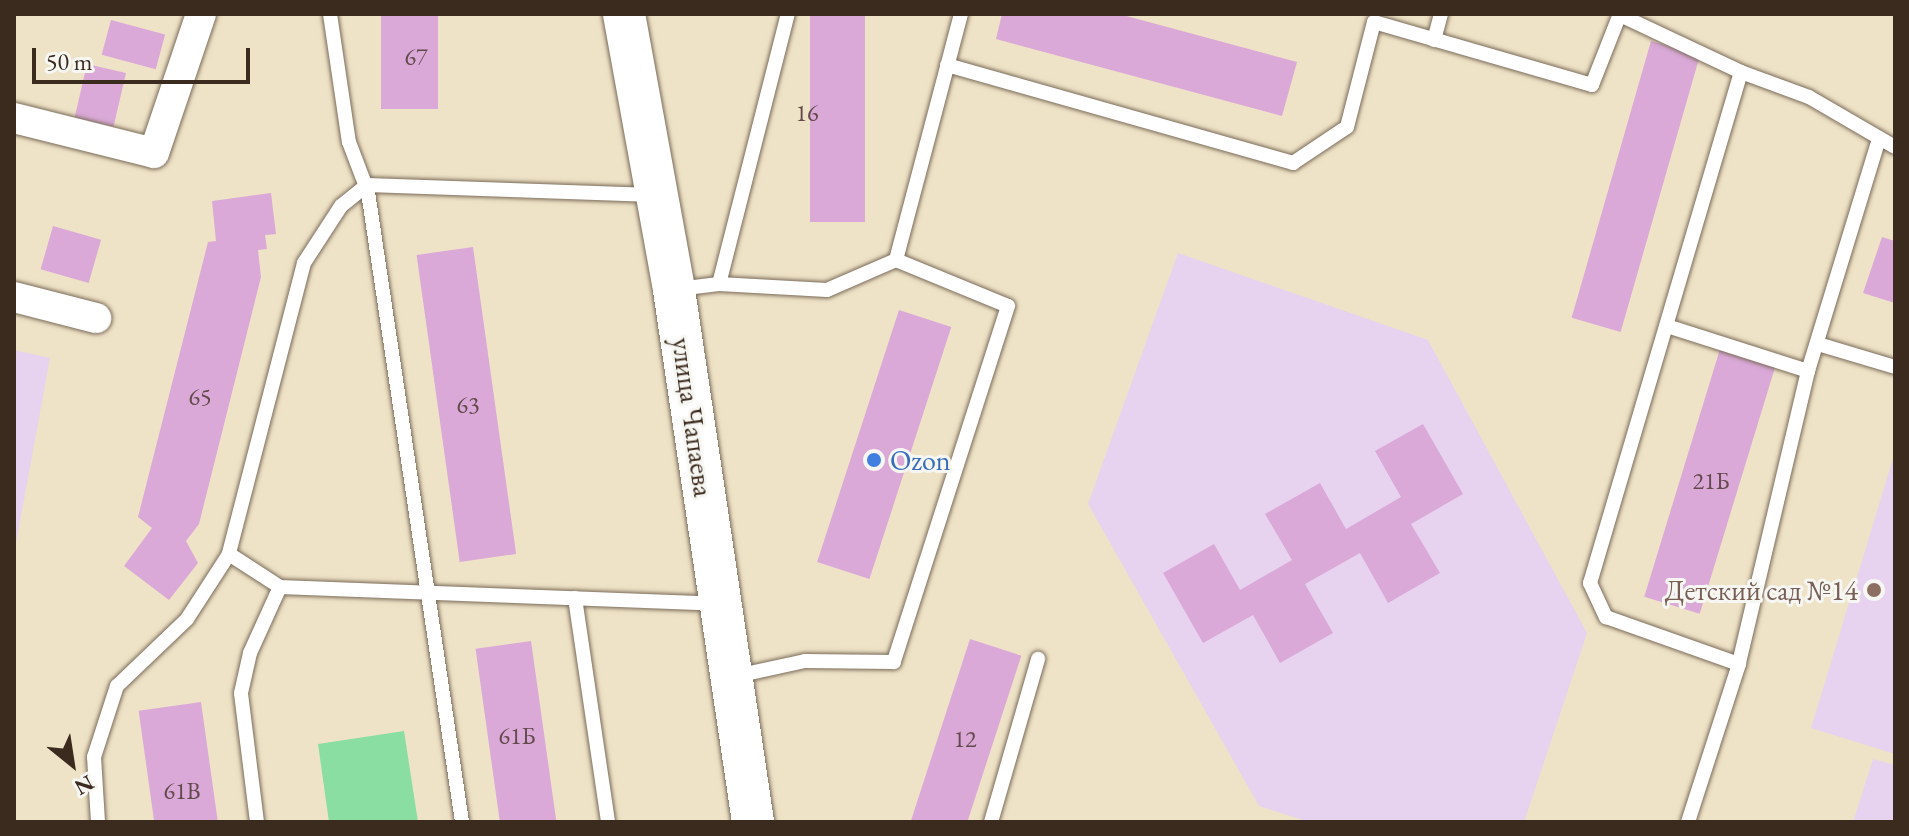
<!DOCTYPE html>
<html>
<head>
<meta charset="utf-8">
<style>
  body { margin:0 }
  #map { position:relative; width:1909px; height:836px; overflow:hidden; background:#efe3c7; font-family:"EB Garamond",serif }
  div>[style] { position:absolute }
  .built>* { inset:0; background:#e7d2ef }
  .green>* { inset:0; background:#8adea1 }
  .building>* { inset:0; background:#daa9d8; transform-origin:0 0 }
  .roads { filter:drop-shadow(0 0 2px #7a6b59) drop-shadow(0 0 2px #7a6b59) }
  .lane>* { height:14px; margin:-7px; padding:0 7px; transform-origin:7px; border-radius:7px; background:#fff }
  .street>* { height:30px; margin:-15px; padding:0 15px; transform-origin:15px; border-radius:15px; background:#fff }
  .secondary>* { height:42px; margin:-21px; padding:0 21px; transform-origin:21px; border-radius:21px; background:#fff }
  .dots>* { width:22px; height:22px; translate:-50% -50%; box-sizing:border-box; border:4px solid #f6f6f2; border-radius:50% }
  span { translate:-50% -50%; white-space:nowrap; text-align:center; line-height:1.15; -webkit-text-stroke:6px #f6f6f2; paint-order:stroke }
  .number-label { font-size:24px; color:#634a4c }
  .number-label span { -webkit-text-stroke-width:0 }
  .street-label { font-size:28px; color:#3b2a1e }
  .shop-label { font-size:28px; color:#366cbe }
  .left { translate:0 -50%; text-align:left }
  .education-label { font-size:28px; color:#785e54 }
  .right { translate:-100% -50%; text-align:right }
  .frame { position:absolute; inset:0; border:16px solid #3b2a1e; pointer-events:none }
  .north { position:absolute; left:32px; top:724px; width:80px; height:80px; -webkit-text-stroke:6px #f6f6f2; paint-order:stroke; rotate:150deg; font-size:22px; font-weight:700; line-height:32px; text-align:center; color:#3b2a1e }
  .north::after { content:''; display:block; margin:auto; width:28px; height:36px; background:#3b2a1e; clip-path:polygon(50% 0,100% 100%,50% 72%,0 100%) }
  .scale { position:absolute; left:32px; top:48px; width:218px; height:36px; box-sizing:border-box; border:4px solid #3b2a1e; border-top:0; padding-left:10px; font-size:24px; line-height:28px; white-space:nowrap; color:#3b2a1e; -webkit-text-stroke:6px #f6f6f2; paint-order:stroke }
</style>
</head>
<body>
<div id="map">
  <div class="built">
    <i style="clip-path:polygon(1178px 253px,1428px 340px,1587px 633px,1524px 822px,1309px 822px,1259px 806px,1088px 504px)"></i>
    <i style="clip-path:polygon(14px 350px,50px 358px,14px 554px)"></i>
    <i style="clip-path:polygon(1895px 452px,1895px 754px,1811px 728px)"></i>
    <i style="clip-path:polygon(1873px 759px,1895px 765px,1895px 822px,1853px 822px)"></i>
  </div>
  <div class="green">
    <i style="clip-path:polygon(404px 731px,418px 822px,329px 822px,318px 744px)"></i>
  </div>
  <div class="building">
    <i style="left:381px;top:14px;width:57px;height:95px"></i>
    <i style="left:810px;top:14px;width:55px;height:208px"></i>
    <i style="clip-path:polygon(1002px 14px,1119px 14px,1297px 62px,1282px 116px,996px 39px)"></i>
    <i style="left:111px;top:20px;width:56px;height:36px;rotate:15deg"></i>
    <i style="left:1651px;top:41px;width:51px;height:288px;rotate:16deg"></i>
    <i style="left:87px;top:64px;width:40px;height:55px;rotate:13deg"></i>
    <i style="clip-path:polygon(271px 193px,276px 234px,265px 235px,267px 249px,258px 250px,261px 277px,199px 524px,186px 541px,198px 563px,169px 600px,124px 566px,152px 528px,138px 517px,208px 242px,216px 241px,212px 201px)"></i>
    <i style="left:53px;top:226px;width:50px;height:45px;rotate:16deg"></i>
    <i style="clip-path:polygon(1882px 237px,1895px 241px,1895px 303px,1863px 293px)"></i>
    <i style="left:473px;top:247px;width:310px;height:57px;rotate:82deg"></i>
    <i style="left:899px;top:310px;width:55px;height:265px;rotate:18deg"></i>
    <i style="left:1720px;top:349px;width:58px;height:259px;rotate:17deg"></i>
    <i style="clip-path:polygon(1423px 424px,1463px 494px,1411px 524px,1440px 573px,1388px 603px,1360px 553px,1305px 584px,1333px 633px,1280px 663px,1253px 615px,1203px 643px,1163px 573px,1214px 544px,1240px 590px,1292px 560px,1265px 514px,1320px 483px,1346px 529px,1401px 497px,1375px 451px)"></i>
    <i style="left:970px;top:639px;width:54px;height:193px;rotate:18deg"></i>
    <i style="left:531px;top:641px;width:183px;height:56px;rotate:82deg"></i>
    <i style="left:201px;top:702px;width:121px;height:63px;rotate:82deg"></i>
  </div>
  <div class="roads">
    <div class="lane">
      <i style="left:330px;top:14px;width:129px;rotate:81.6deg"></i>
      <i style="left:349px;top:142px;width:53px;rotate:69.2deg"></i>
      <i style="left:368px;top:192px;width:637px;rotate:81.51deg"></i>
      <i style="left:1620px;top:15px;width:134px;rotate:25.2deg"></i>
      <i style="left:1741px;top:72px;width:533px;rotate:106.46deg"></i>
      <i style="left:1590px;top:583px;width:38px;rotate:65deg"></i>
      <i style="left:1606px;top:617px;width:141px;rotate:19.5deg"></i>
      <i style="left:1739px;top:664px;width:166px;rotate:107.9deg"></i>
      <i style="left:1434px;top:40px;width:27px;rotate:-75deg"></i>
      <i style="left:947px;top:65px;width:360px;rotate:15.8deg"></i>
      <i style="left:1293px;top:163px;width:65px;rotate:-33.7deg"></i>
      <i style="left:1347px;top:127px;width:108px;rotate:-75.6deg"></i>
      <i style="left:1374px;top:22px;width:227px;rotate:16.1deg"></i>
      <i style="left:1592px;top:85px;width:76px;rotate:-68.5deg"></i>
      <i style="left:1741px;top:72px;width:72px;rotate:20.2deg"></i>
      <i style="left:1809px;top:97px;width:99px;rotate:30.2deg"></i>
      <i style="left:653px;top:195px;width:286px;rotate:-178deg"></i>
      <i style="left:367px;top:185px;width:33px;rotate:141deg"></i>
      <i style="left:341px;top:206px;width:68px;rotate:123deg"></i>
      <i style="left:304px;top:263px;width:301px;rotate:104.5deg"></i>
      <i style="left:229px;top:554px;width:61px;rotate:32.9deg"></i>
      <i style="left:280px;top:587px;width:437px;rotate:2.2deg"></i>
      <i style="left:896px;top:260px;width:254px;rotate:-75.2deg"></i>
      <i style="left:719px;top:284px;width:108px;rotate:3.2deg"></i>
      <i style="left:827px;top:290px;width:75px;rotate:-23.5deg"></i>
      <i style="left:896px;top:260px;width:121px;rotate:22.3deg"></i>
      <i style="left:1008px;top:306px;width:374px;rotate:107.8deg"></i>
      <i style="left:894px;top:662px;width:89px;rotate:-179.4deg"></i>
      <i style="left:805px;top:661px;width:71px;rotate:167.7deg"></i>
      <i style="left:678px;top:289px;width:41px;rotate:-7deg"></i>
      <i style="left:719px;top:284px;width:279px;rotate:-75.7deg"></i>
      <i style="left:1667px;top:326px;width:148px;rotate:17.7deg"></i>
      <i style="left:1808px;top:371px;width:301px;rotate:103.3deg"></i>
      <i style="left:1818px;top:344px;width:80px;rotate:16.6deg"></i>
      <i style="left:1808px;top:371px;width:239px;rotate:-73deg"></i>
      <i style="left:575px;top:598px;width:226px;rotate:81.6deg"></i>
      <i style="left:98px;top:822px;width:65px;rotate:-93.5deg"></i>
      <i style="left:94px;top:757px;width:75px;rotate:-72.1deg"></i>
      <i style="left:117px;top:686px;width:97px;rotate:-43.7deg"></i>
      <i style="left:187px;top:619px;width:77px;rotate:-57.1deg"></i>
      <i style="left:257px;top:822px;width:130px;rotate:-97.1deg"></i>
      <i style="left:241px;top:693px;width:41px;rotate:-77.3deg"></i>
      <i style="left:250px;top:653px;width:72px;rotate:-65.6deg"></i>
      <i style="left:991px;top:822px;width:170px;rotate:-73.9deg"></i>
    </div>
    <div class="street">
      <i style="left:14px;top:118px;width:144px;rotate:14deg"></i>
      <i style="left:154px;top:153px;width:147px;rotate:-71.3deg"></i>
      <i style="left:14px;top:297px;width:85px;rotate:14.4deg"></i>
    </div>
    <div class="secondary">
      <i style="left:624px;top:14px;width:280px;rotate:79.7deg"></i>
      <i style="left:674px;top:290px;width:538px;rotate:81.55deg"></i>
    </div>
  </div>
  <div class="dots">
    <i style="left:874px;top:460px;background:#3f7fe0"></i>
    <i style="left:1874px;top:590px;background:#8d6e63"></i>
  </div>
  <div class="number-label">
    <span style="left:416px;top:57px">67</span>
    <span style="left:807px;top:113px">16</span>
    <span style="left:200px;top:397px">65</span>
    <span style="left:468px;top:405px">63</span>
    <span style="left:1711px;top:481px">21Б</span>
    <span style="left:517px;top:736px">61Б</span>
    <span style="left:965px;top:739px">12</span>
    <span style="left:182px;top:791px">61В</span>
  </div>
  <div class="street-label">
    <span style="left:693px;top:417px;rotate:82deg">улица Чапаева</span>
  </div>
  <div class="shop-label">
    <span class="left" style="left:890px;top:460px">Ozon</span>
  </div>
  <div class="education-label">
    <span class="right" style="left:1858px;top:590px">Детский сад №14</span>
  </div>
  <div class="frame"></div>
  <div class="north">N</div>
  <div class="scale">50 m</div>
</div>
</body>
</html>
